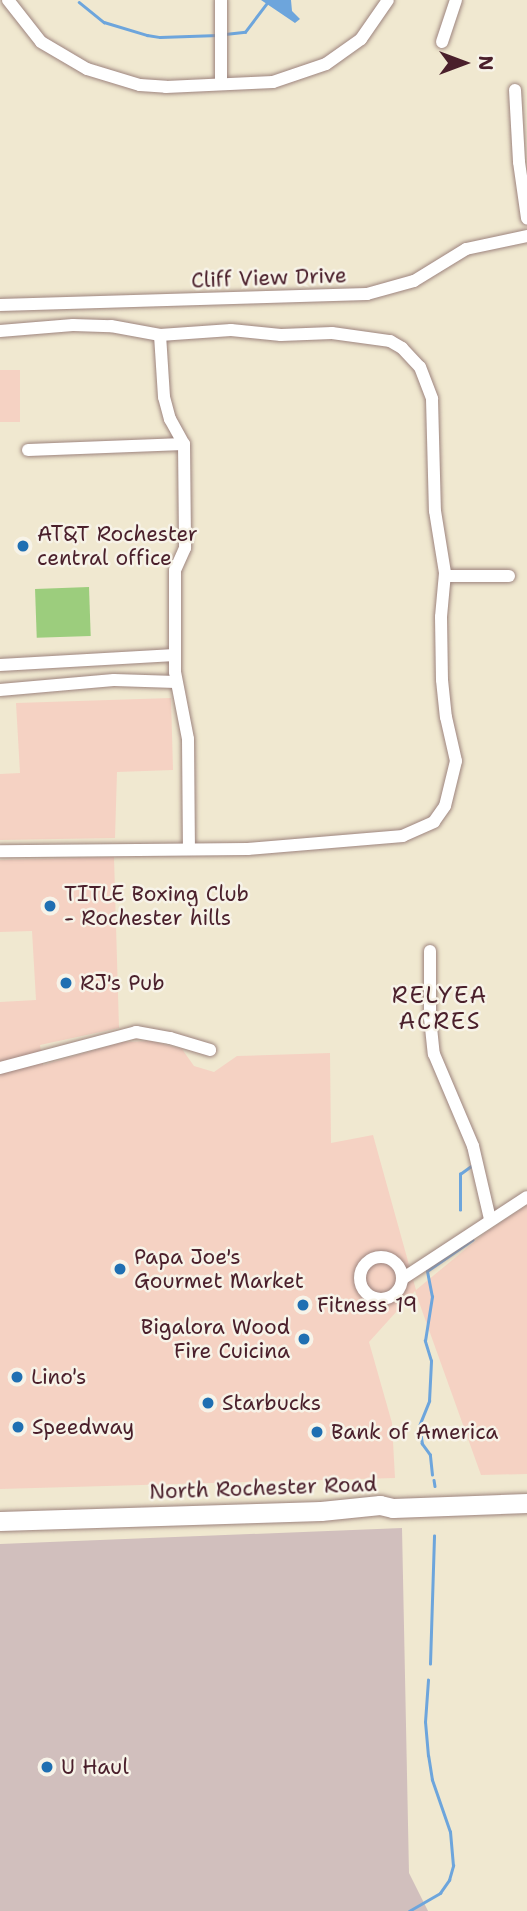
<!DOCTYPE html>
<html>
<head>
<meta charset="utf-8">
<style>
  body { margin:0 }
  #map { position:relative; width:527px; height:1911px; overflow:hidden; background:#f0e8d0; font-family:"Shantell Sans",sans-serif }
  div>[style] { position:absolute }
  .built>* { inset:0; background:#f5d2c3; transform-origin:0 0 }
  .industrial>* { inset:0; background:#d1bfbd }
  .green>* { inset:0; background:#9ccd7d; transform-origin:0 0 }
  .water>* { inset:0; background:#6da5dc }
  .stream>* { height:2.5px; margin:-1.25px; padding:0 1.25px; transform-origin:1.25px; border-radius:1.25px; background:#6da5dc }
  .roads { filter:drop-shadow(0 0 2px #9d847e) drop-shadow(0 0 2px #9d847e) }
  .minor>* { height:12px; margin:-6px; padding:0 6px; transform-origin:6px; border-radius:6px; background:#fff }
  .minor>.ring { margin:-6px; padding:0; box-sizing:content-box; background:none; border:12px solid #fff; border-radius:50% }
  .primary>* { height:19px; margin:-9.5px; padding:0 9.5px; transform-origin:9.5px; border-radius:9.5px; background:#fff }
  .dots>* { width:19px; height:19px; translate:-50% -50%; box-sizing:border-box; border:4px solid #f7f3e8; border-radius:50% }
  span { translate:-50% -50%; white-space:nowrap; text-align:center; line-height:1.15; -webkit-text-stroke:5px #f7f3e8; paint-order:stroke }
  .street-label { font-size:21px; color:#4a1f2b }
  .poi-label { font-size:21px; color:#4a1f2b }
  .left { translate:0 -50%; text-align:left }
  .right { translate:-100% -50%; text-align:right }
  .neighbourhood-label { font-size:23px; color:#4a1f2b; letter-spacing:2px }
  .north { position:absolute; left:429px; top:28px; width:70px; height:70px; -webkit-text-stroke:5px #f7f3e8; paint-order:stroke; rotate:90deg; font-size:19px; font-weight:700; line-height:28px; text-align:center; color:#4a1f2b }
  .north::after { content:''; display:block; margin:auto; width:24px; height:32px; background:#4a1f2b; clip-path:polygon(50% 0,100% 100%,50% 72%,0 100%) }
</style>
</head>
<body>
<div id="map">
  <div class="built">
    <i style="left:0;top:370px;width:20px;height:52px"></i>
    <i style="clip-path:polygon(171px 698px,173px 770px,117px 772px,115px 838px,0 840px,0 774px,20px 773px,16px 703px)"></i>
    <i style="clip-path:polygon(114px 857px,119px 1028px,40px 1045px,43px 1065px,123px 1042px,151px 1041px,182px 1049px,194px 1066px,214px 1072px,237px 1056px,330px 1053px,331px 1143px,373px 1135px,416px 1290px,485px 1233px,527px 1205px,527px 1474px,481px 1475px,415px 1291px,369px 1342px,392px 1423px,395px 1478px,0 1489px,0 1002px,36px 1000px,32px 931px,0 932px,0 860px)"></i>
  </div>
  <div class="industrial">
    <i style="clip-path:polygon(402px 1528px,409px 1873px,428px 1911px,0 1911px,0 1544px)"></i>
  </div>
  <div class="green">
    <i style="left:89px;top:587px;width:49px;height:54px;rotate:88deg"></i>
  </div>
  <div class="water">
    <i style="clip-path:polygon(261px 0,291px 0,292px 11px,300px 19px,295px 23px)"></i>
  </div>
  <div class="stream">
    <i style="left:79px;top:2px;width:32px;rotate:39deg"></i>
    <i style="left:104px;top:22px;width:45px;rotate:16.8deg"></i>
    <i style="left:147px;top:35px;width:13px;rotate:9deg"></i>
    <i style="left:160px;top:37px;width:58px;rotate:-2deg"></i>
    <i style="left:225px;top:34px;width:20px;rotate:-6deg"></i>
    <i style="left:245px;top:32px;width:35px;rotate:-53deg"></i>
    <i style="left:460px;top:1210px;width:36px;rotate:-90deg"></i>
    <i style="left:460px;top:1174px;width:14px;rotate:-36deg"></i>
    <i style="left:432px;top:1475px;width:20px;rotate:-96deg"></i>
    <i style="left:430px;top:1455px;width:14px;rotate:-126deg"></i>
    <i style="left:422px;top:1444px;width:18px;rotate:-99deg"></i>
    <i style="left:419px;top:1426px;width:27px;rotate:-68deg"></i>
    <i style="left:429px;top:1401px;width:40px;rotate:-87.1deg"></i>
    <i style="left:431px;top:1361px;width:21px;rotate:-107deg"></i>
    <i style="left:425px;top:1341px;width:45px;rotate:-81deg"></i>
    <i style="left:432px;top:1297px;width:26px;rotate:-101deg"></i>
    <i style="left:427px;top:1271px;width:55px;rotate:-34.6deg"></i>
    <i style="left:434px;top:1480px;width:6px;rotate:81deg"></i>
    <i style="left:430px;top:1664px;width:128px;rotate:-88.2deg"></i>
    <i style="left:409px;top:1911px;width:36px;rotate:-30deg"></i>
    <i style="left:440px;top:1893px;width:16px;rotate:-55deg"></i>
    <i style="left:449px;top:1880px;width:15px;rotate:-74deg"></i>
    <i style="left:453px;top:1866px;width:34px;rotate:-95deg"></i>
    <i style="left:450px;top:1832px;width:55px;rotate:-109.1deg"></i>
    <i style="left:432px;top:1780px;width:24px;rotate:-99deg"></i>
    <i style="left:428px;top:1756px;width:34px;rotate:-95deg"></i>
    <i style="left:425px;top:1722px;width:42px;rotate:-85.9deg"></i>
  </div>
  <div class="roads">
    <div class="minor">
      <i style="left:8px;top:0;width:53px;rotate:51.8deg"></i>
      <i style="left:41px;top:42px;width:53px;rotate:30.4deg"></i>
      <i style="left:87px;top:69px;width:55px;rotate:16.8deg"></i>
      <i style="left:140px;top:85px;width:26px;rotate:4deg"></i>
      <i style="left:166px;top:87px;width:107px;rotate:-2.7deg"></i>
      <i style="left:273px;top:82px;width:56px;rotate:-18.8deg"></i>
      <i style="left:326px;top:64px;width:43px;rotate:-35.5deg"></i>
      <i style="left:361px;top:39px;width:47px;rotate:-55.3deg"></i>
      <i style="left:221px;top:0;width:84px;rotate:90deg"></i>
      <i style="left:442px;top:42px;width:44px;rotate:-71.6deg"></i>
      <i style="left:515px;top:90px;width:72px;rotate:86.8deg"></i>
      <i style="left:519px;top:162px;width:57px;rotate:81.9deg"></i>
      <i style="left:0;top:305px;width:367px;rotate:-1.7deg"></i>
      <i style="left:367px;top:294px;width:49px;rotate:-15.5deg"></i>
      <i style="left:414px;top:281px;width:61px;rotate:-31.6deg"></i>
      <i style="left:466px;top:249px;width:62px;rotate:-12deg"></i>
      <i style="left:0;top:331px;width:73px;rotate:-4.7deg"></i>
      <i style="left:73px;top:325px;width:38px;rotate:2deg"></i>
      <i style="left:111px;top:326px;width:50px;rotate:10.4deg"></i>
      <i style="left:160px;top:335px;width:71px;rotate:-4deg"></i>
      <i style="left:231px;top:330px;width:50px;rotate:5.7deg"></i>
      <i style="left:281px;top:335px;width:51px;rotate:-2.2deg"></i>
      <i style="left:332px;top:333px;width:59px;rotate:7.9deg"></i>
      <i style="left:390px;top:341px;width:14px;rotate:30deg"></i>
      <i style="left:402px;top:348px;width:26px;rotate:47deg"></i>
      <i style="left:420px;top:367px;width:34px;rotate:69deg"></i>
      <i style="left:432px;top:399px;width:112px;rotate:88.5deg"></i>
      <i style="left:435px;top:511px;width:63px;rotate:80.8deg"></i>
      <i style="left:445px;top:573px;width:44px;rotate:95.2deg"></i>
      <i style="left:441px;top:617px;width:63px;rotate:89.1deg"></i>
      <i style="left:442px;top:680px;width:37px;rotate:84deg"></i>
      <i style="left:446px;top:717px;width:45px;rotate:77.2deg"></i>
      <i style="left:456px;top:761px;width:46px;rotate:103.7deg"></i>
      <i style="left:445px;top:806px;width:19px;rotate:125deg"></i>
      <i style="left:434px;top:822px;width:34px;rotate:156deg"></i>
      <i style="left:403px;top:836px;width:156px;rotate:175.2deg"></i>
      <i style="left:248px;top:849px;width:248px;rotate:179.5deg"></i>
      <i style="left:160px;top:335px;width:62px;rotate:86.3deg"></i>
      <i style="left:164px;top:397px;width:23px;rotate:75deg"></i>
      <i style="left:170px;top:419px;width:29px;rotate:61deg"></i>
      <i style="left:184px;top:444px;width:104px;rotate:89.4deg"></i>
      <i style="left:185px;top:548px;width:24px;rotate:114deg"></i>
      <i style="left:175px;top:570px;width:102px;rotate:90deg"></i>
      <i style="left:175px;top:672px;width:68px;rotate:79deg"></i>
      <i style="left:188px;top:739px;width:109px;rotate:89.5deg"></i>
      <i style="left:28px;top:450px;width:156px;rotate:-2.2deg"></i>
      <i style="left:445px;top:576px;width:64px"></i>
      <i style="left:0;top:665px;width:175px;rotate:-3.3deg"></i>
      <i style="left:0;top:690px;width:114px;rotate:-5deg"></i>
      <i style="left:114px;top:680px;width:62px;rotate:1.8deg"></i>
      <i style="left:430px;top:951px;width:67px;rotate:90deg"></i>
      <i style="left:430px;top:1018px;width:36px;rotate:84deg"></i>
      <i style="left:434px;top:1054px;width:100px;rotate:67deg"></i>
      <i style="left:473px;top:1146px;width:75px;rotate:76.9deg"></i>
      <i style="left:0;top:1068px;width:141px;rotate:-14.8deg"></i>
      <i style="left:136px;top:1032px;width:35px;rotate:10deg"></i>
      <i style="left:170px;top:1038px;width:42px;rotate:16.7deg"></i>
      <i class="ring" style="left:360px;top:1257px;width:30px;height:30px"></i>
      <i style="left:402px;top:1279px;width:149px;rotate:-33.3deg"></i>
    </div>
    <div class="primary">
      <i style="left:0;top:1521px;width:321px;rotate:-1.8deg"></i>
      <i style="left:321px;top:1511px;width:59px;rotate:-5.8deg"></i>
      <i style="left:380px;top:1505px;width:13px;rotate:13deg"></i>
      <i style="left:393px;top:1508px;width:134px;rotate:-2.1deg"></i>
    </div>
  </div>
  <div class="dots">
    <i style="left:23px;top:546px;background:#1f6fb2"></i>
    <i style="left:50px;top:906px;background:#1f6fb2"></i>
    <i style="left:66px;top:983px;background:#1f6fb2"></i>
    <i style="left:120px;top:1269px;background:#1f6fb2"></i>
    <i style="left:303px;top:1305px;background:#1f6fb2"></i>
    <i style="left:304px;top:1339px;background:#1f6fb2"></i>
    <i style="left:17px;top:1377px;background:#1f6fb2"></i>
    <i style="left:208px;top:1403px;background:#1f6fb2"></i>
    <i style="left:18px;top:1427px;background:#1f6fb2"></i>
    <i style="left:317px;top:1432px;background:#1f6fb2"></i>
    <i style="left:47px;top:1767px;background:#1f6fb2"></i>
  </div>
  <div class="street-label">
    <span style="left:269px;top:278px;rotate:-2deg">Cliff View Drive</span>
    <span style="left:263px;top:1488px;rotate:-2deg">North Rochester Road</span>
  </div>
  <div class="poi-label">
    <span class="left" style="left:37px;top:546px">AT&amp;T Rochester<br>central office</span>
    <span class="left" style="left:64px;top:906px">TITLE Boxing Club<br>- Rochester hills</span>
    <span class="left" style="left:80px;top:983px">RJ's Pub</span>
    <span class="left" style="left:134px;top:1269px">Papa Joe's<br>Gourmet Market</span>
    <span class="left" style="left:317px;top:1305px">Fitness 19</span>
    <span class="right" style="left:290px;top:1339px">Bigalora Wood<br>Fire Cuicina</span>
    <span class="left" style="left:31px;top:1377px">Lino's</span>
    <span class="left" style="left:222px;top:1403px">Starbucks</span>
    <span class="left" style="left:32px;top:1427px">Speedway</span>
    <span class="left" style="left:331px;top:1432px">Bank of America</span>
    <span class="left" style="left:61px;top:1767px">U Haul</span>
  </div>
  <div class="neighbourhood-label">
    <span style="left:440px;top:1008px">RELYEA<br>ACRES</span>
  </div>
  <div class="north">N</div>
</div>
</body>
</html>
